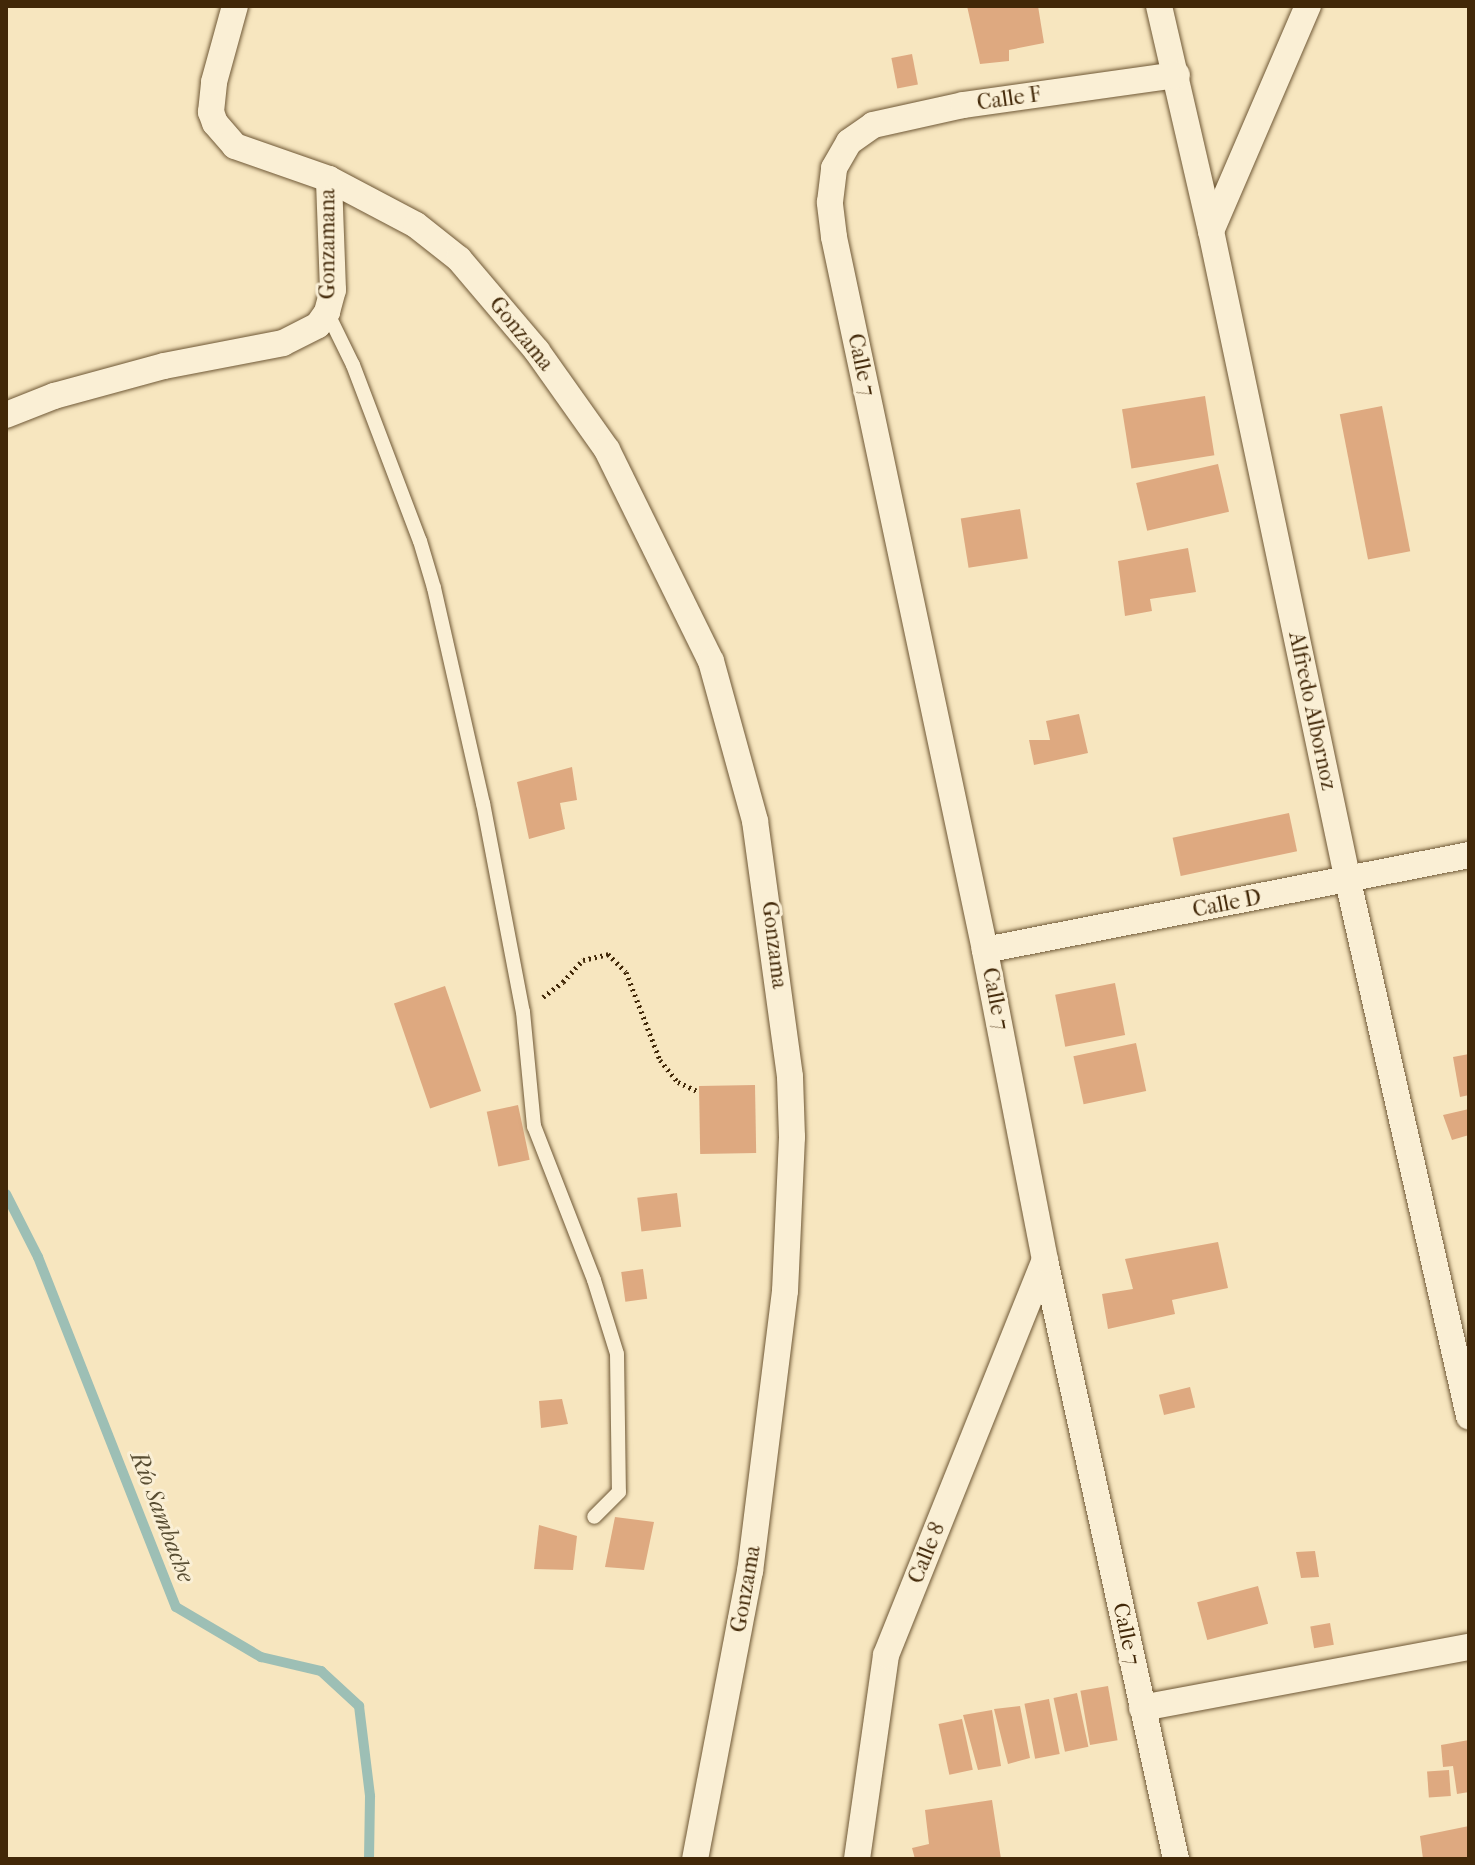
<!DOCTYPE html>
<html>
<head>
<meta charset="utf-8">
<style>
  body { margin:0 }
  #map { position:relative; width:1475px; height:1865px; overflow:hidden; background:#f7e6bf; font-family:"IM FELL French Canon",serif }
  div>[style] { position:absolute }
  .stream>* { height:10px; margin:-5px; padding:0 5px; transform-origin:5px; border-radius:5px; background:#9dbfb5 }
  .building>* { inset:0; background:#dea980; transform-origin:0 0 }
  .path>* { height:5px; margin-top:-2.5px; transform-origin:0; background:repeating-linear-gradient(90deg,#422808 0 2px,transparent 0 6px) }
  .roads { filter:drop-shadow(0 0 2px #6f5836) drop-shadow(0 0 2px #6f5836) }
  .lane>* { height:14px; margin:-7px; padding:0 7px; transform-origin:7px; border-radius:7px; background:#faefd5 }
  .street>* { height:26px; margin:-13px; padding:0 13px; transform-origin:13px; border-radius:13px; background:#faefd5 }
  span { translate:-50% -50%; white-space:nowrap; text-align:center; line-height:1.15; -webkit-text-stroke:6px #faefd5; paint-order:stroke }
  .street-label { font-size:22px; color:#422808 }
  .water-label { font-size:24px; color:#594e33; font-style:italic }
  .frame { position:absolute; inset:0; border:8px solid #422808; pointer-events:none }
</style>
</head>
<body>
<div id="map">
  <div class="stream">
    <i style="left:6px;top:1194px;width:71px;rotate:63.1deg"></i>
    <i style="left:38px;top:1257px;width:376px;rotate:68.5deg"></i>
    <i style="left:176px;top:1607px;width:99px;rotate:30.5deg"></i>
    <i style="left:261px;top:1657px;width:62px;rotate:13.1deg"></i>
    <i style="left:321px;top:1671px;width:52px;rotate:42.6deg"></i>
    <i style="left:359px;top:1706px;width:91px;rotate:83deg"></i>
    <i style="left:370px;top:1796px;width:63px;rotate:90.9deg"></i>
  </div>
  <div class="building">
    <i style="clip-path:polygon(967px 6px,1038px 6px,1044px 43px,1009px 50px,1009px 61px,980px 64px)"></i>
    <i style="left:912px;top:54px;width:31px;height:21px;rotate:79deg"></i>
    <i style="left:1205px;top:396px;width:60px;height:84px;rotate:81deg"></i>
    <i style="left:1382px;top:406px;width:148px;height:43px;rotate:79deg"></i>
    <i style="left:1218px;top:464px;width:49px;height:84px;rotate:77deg"></i>
    <i style="left:1020px;top:509px;width:50px;height:60px;rotate:81deg"></i>
    <i style="clip-path:polygon(1188px 548px,1196px 592px,1150px 599px,1152px 611px,1125px 616px,1118px 561px)"></i>
    <i style="clip-path:polygon(1079px 714px,1088px 753px,1034px 765px,1029px 740px,1050px 740px,1046px 721px)"></i>
    <i style="clip-path:polygon(572px 767px,577px 800px,560px 803px,565px 829px,529px 839px,517px 782px)"></i>
    <i style="left:1289px;top:813px;width:39px;height:119px;rotate:78deg"></i>
    <i style="left:1115px;top:983px;width:53px;height:61px;rotate:79deg"></i>
    <i style="left:445px;top:986px;width:111px;height:54px;rotate:71deg"></i>
    <i style="left:1136px;top:1043px;width:49px;height:64px;rotate:78deg"></i>
    <i style="clip-path:polygon(1469px 1054px,1469px 1095px,1460px 1097px,1453px 1057px)"></i>
    <i style="left:755px;top:1085px;width:68px;height:56px;rotate:89deg"></i>
    <i style="left:518px;top:1105px;width:56px;height:32px;rotate:78deg"></i>
    <i style="clip-path:polygon(1469px 1109px,1469px 1135px,1452px 1140px,1443px 1115px)"></i>
    <i style="left:677px;top:1193px;width:34px;height:40px;rotate:83deg"></i>
    <i style="clip-path:polygon(1218px 1242px,1228px 1288px,1172px 1300px,1175px 1314px,1108px 1329px,1102px 1294px,1133px 1289px,1125px 1259px)"></i>
    <i style="left:643px;top:1269px;width:30px;height:22px;rotate:82deg"></i>
    <i style="left:1190px;top:1387px;width:21px;height:32px;rotate:76deg"></i>
    <i style="clip-path:polygon(562px 1399px,568px 1424px,541px 1428px,539px 1401px)"></i>
    <i style="clip-path:polygon(615px 1517px,654px 1522px,644px 1570px,605px 1567px)"></i>
    <i style="clip-path:polygon(539px 1525px,577px 1536px,573px 1570px,534px 1569px)"></i>
    <i style="clip-path:polygon(1315px 1551px,1319px 1577px,1301px 1578px,1296px 1552px)"></i>
    <i style="left:1258px;top:1586px;width:39px;height:63px;rotate:75deg"></i>
    <i style="left:1330px;top:1623px;width:22px;height:20px;rotate:80deg"></i>
    <i style="left:1108px;top:1686px;width:55px;height:28px;rotate:80deg"></i>
    <i style="left:1077px;top:1693px;width:55px;height:24px;rotate:78deg"></i>
    <i style="left:1049px;top:1699px;width:56px;height:25px;rotate:79deg"></i>
    <i style="clip-path:polygon(1020px 1706px,1030px 1758px,1008px 1764px,994px 1709px)"></i>
    <i style="clip-path:polygon(992px 1710px,1001px 1766px,978px 1770px,963px 1715px)"></i>
    <i style="left:962px;top:1719px;width:52px;height:24px;rotate:78deg"></i>
    <i style="clip-path:polygon(1469px 1740px,1469px 1792px,1457px 1794px,1453px 1766px,1443px 1767px,1441px 1745px)"></i>
    <i style="left:1449px;top:1770px;width:26px;height:22px;rotate:86deg"></i>
    <i style="clip-path:polygon(992px 1800px,1001px 1859px,915px 1859px,912px 1848px,929px 1844px,925px 1810px)"></i>
    <i style="clip-path:polygon(1469px 1826px,1469px 1859px,1423px 1859px,1420px 1836px)"></i>
  </div>
  <div class="path">
    <i style="left:543px;top:997px;width:25px;rotate:-37deg"></i>
    <i style="left:563px;top:982px;width:30px;rotate:-48deg"></i>
    <i style="left:583px;top:960px;width:26px;rotate:-13deg"></i>
    <i style="left:608px;top:954px;width:25px;rotate:45deg"></i>
    <i style="left:626px;top:972px;width:94px;rotate:68.9deg"></i>
    <i style="left:660px;top:1060px;width:28px;rotate:51deg"></i>
    <i style="left:678px;top:1082px;width:23px;rotate:25deg"></i>
  </div>
  <div class="roads">
    <div class="lane">
      <i style="left:327px;top:312px;width:59px;rotate:63.9deg"></i>
      <i style="left:353px;top:365px;width:188px;rotate:69.2deg"></i>
      <i style="left:420px;top:541px;width:49px;rotate:73.4deg"></i>
      <i style="left:434px;top:588px;width:221px;rotate:77.2deg"></i>
      <i style="left:483px;top:803px;width:213px;rotate:79.2deg"></i>
      <i style="left:523px;top:1012px;width:115px;rotate:84.5deg"></i>
      <i style="left:534px;top:1126px;width:165px;rotate:68.7deg"></i>
      <i style="left:594px;top:1280px;width:77px;rotate:72.7deg"></i>
      <i style="left:617px;top:1354px;width:138px;rotate:89.2deg"></i>
      <i style="left:619px;top:1492px;width:35px;rotate:135deg"></i>
    </div>
    <div class="street">
      <i style="left:1159px;top:6px;width:231px;rotate:77deg"></i>
      <i style="left:1211px;top:231px;width:664px;rotate:78.1deg"></i>
      <i style="left:1348px;top:881px;width:549px;rotate:77.26deg"></i>
      <i style="left:329px;top:179px;width:98px;rotate:27.9deg"></i>
      <i style="left:416px;top:225px;width:55px;rotate:38.3deg"></i>
      <i style="left:459px;top:259px;width:121px;rotate:49.7deg"></i>
      <i style="left:537px;top:351px;width:121px;rotate:54.7deg"></i>
      <i style="left:607px;top:450px;width:235px;rotate:63.8deg"></i>
      <i style="left:711px;top:661px;width:166px;rotate:74.6deg"></i>
      <i style="left:755px;top:821px;width:258px;rotate:82.2deg"></i>
      <i style="left:790px;top:1077px;width:60px;rotate:88.1deg"></i>
      <i style="left:792px;top:1137px;width:154px;rotate:92.6deg"></i>
      <i style="left:785px;top:1291px;width:282px;rotate:97.1deg"></i>
      <i style="left:750px;top:1571px;width:293px;rotate:100.8deg"></i>
      <i style="left:1211px;top:231px;width:245px;rotate:-66.7deg"></i>
      <i style="left:6px;top:415px;width:52px;rotate:-21.6deg"></i>
      <i style="left:54px;top:396px;width:114px;rotate:-15.3deg"></i>
      <i style="left:164px;top:366px;width:121px;rotate:-10.9deg"></i>
      <i style="left:283px;top:343px;width:39px;rotate:-27deg"></i>
      <i style="left:318px;top:325px;width:16px;rotate:-55deg"></i>
      <i style="left:327px;top:312px;width:23px;rotate:-75deg"></i>
      <i style="left:333px;top:290px;width:111px;rotate:-92.1deg"></i>
      <i style="left:329px;top:179px;width:100px;rotate:-160.7deg"></i>
      <i style="left:235px;top:146px;width:30px;rotate:-131deg"></i>
      <i style="left:215px;top:123px;width:12px;rotate:-110deg"></i>
      <i style="left:211px;top:112px;width:30px;rotate:-84deg"></i>
      <i style="left:214px;top:82px;width:79px;rotate:-74.6deg"></i>
      <i style="left:985px;top:950px;width:493px;rotate:-11.1deg"></i>
      <i style="left:1142px;top:1708px;width:333px;rotate:-10.6deg"></i>
      <i style="left:857px;top:1859px;width:206px;rotate:-81.9deg"></i>
      <i style="left:886px;top:1655px;width:426px;rotate:-68.1deg"></i>
      <i style="left:1176px;top:1859px;width:613px;rotate:-102.34deg"></i>
      <i style="left:1045px;top:1260px;width:316px;rotate:-101deg"></i>
      <i style="left:985px;top:950px;width:729px;rotate:-101.96deg"></i>
      <i style="left:834px;top:237px;width:35px;rotate:-97deg"></i>
      <i style="left:830px;top:202px;width:34px;rotate:-83deg"></i>
      <i style="left:834px;top:168px;width:30px;rotate:-60deg"></i>
      <i style="left:849px;top:142px;width:29px;rotate:-35deg"></i>
      <i style="left:873px;top:125px;width:92px;rotate:-12.5deg"></i>
      <i style="left:963px;top:105px;width:216px;rotate:-8deg"></i>
    </div>
  </div>
  <div class="street-label">
    <span style="left:1009px;top:99px;rotate:-8deg">Calle F</span>
    <span style="left:328px;top:244px;rotate:-90deg">Gonzamana</span>
    <span style="left:521px;top:334px;rotate:51deg">Gonzama</span>
    <span style="left:861px;top:365px;rotate:78deg">Calle 7</span>
    <span style="left:1312px;top:711px;rotate:78deg">Alfredo Albornoz</span>
    <span style="left:1227px;top:904px;rotate:-11deg">Calle D</span>
    <span style="left:774px;top:945px;rotate:83deg">Gonzama</span>
    <span style="left:995px;top:999px;rotate:79deg">Calle 7</span>
    <span style="left:927px;top:1553px;rotate:-68deg">Calle 8</span>
    <span style="left:746px;top:1589px;rotate:-80deg">Gonzama</span>
    <span style="left:1126px;top:1634px;rotate:78deg">Calle 7</span>
  </div>
  <div class="water-label">
    <span style="left:162px;top:1517px;rotate:69deg">Río Sambache</span>
  </div>
  <div class="frame"></div>
</div>
</body>
</html>
